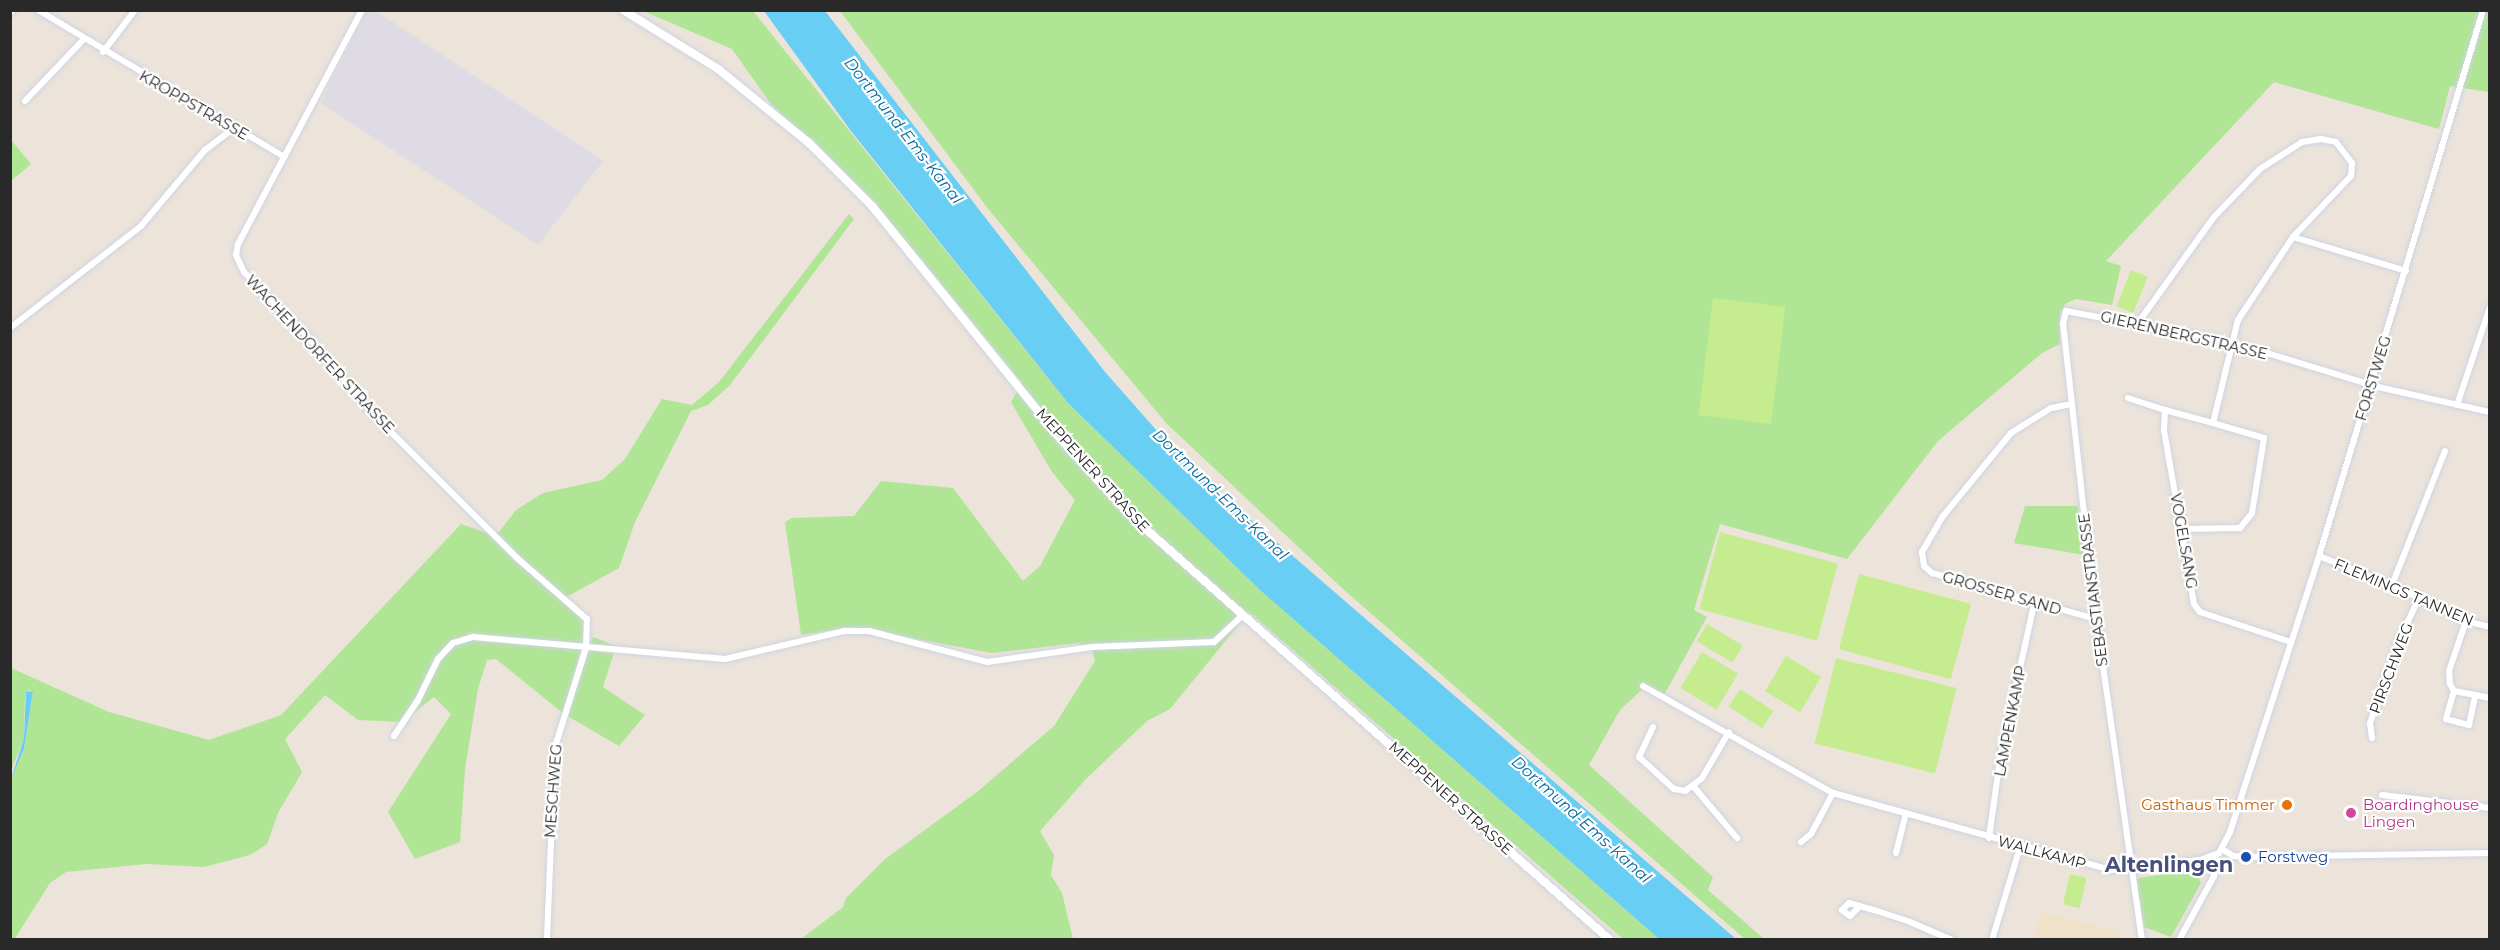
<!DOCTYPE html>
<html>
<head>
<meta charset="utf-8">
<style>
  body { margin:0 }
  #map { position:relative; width:2500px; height:950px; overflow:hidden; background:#ece4da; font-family:Montserrat,sans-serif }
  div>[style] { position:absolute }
  .industrial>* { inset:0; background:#dedbe4 }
  .education>* { inset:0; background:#efe2c8 }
  .green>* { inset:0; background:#afe594 }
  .pitch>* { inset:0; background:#c5ed8f; transform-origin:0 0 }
  .water>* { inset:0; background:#68cef3 }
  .roads { filter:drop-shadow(0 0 2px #cfd3e3) drop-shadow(0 0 2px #cfd3e3) }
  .minor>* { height:6px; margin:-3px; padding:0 3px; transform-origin:3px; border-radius:3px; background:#fff }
  .secondary>* { height:8px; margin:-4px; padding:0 4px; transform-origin:4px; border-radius:4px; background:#fff }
  .dots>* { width:16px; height:16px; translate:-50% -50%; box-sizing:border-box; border:3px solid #fff; border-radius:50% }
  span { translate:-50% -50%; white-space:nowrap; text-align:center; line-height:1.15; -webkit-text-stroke:4.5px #fff; paint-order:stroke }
  .street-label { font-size:15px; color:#292929 }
  .hotel-label { font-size:15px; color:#b23c85 }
  .left { translate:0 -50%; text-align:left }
  .food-label { font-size:15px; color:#c56008 }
  .right { translate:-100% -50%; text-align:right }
  .transit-label { font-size:15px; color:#164399 }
  .water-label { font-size:16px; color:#086a9e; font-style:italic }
  .district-label { font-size:21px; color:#48517b; font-weight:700 }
  .frame { position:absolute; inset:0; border:12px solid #292929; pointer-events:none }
</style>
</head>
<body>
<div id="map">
  <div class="industrial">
    <i style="clip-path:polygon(367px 11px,376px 11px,603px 161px,538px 245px,321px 103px)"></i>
  </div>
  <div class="education">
    <i style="clip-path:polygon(2041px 912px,2120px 931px,2118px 939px,2034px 939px)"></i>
  </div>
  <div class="green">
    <i style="clip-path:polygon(643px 11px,753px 11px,1068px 403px,1261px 591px,1659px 939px,1623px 939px,1249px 612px,1170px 709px,1147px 721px,1086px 779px,1040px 831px,1054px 855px,1051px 875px,1062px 893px,1073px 939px,801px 939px,843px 907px,846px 898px,885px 859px,977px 792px,1054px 726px,1095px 661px,1092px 650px,1078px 643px,992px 653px,851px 627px,801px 635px,785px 522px,792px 518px,854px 516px,881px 481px,953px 488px,1023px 581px,1040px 566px,1075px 500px,1052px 472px,1011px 402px,1022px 383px,907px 242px,771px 104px,732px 49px)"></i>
    <i style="clip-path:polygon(840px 11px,2489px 11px,2489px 92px,2450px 86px,2439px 129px,2274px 82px,2106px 261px,2121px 266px,2112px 305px,2076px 299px,2066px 303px,2060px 314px,2060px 344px,2042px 353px,1938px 441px,1847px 559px,1720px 524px,1694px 610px,1707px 617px,1664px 695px,1646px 686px,1620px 710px,1589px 765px,1713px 877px,1708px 890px,1764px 939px,1746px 940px,1343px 589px,1167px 424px,989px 210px)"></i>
    <i style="clip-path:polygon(11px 140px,31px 164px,11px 181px,10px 181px)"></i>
    <i style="clip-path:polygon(849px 214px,854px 219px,730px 385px,708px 405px,691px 411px,635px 522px,619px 568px,561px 600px,583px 621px,584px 636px,567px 703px,593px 637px,616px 646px,603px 687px,645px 715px,619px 746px,564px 714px,496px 659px,487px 660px,478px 689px,465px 769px,460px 842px,415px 859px,388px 812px,451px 714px,434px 697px,402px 722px,358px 720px,325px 695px,285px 739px,302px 772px,278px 813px,267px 844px,250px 855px,204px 867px,146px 864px,66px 872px,50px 883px,14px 940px,10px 939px,11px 779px,24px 749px,33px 691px,29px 690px,25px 697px,24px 738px,11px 771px,11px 668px,109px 712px,209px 740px,281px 715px,461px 524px,496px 536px,516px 510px,543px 493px,602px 480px,625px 459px,662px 399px,692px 405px,719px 382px)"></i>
    <i style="clip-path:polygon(2025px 506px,2078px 506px,2084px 555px,2014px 543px)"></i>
    <i style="clip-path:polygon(2195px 869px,2201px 883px,2171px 937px,2144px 927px,2134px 879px)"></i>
  </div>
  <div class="pitch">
    <i style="left:2131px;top:270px;width:18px;height:39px;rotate:22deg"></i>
    <i style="left:1713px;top:298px;width:73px;height:118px;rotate:7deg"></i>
    <i style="left:1720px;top:532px;width:122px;height:80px;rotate:15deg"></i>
    <i style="left:1859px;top:574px;width:116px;height:78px;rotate:15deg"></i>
    <i style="left:1707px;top:624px;width:42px;height:20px;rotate:31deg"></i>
    <i style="left:1702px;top:652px;width:42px;height:42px;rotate:31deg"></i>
    <i style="left:1786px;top:656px;width:41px;height:41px;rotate:31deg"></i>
    <i style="left:1836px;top:658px;width:124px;height:88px;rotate:14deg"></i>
    <i style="left:1740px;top:689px;width:40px;height:21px;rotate:33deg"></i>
    <i style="left:2070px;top:874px;width:17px;height:31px;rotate:13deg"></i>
  </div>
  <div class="water">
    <i style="clip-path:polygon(764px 11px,825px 11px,1105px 372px,1158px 432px,1228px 500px,1736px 939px,1659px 939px,1261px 591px,1068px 403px,851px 131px)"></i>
    <i style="clip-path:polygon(33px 691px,24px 749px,11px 779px,24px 738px,26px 692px)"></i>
  </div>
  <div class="roads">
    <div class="minor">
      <i style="left:38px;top:10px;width:287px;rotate:30.8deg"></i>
      <i style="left:362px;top:10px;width:265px;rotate:117.9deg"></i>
      <i style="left:238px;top:244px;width:11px;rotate:100deg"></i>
      <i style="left:236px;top:255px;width:19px;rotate:65deg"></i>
      <i style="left:244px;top:272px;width:90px;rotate:45.5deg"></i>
      <i style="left:307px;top:336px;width:104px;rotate:49.7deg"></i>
      <i style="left:374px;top:415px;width:202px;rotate:45deg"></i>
      <i style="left:517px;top:558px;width:93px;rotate:41.1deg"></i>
      <i style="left:587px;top:619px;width:29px;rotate:92deg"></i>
      <i style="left:586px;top:648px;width:104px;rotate:107.4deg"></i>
      <i style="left:555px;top:747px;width:193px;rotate:92.4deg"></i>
      <i style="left:10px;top:13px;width:4px;rotate:-45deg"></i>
      <i style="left:103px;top:52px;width:53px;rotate:-52.7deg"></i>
      <i style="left:25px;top:101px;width:84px;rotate:-46.4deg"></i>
      <i style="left:2138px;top:323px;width:130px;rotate:-54.4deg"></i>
      <i style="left:2214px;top:217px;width:66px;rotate:-46.2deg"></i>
      <i style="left:2260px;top:169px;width:50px;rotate:-32.7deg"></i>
      <i style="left:2302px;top:142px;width:19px;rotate:-9deg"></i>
      <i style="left:2321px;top:139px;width:15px;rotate:11deg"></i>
      <i style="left:2336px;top:142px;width:26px;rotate:53deg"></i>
      <i style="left:2352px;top:163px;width:13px;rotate:94deg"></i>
      <i style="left:2351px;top:176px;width:84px;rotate:133.6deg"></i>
      <i style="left:10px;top:328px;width:166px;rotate:-37.9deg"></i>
      <i style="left:141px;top:226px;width:99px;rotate:-49.9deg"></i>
      <i style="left:205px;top:150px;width:35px;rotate:-37deg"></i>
      <i style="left:2128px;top:398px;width:39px;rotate:18deg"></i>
      <i style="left:2072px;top:404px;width:21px;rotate:169deg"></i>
      <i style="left:2051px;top:408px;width:47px;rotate:148deg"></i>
      <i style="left:2011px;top:433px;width:107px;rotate:129.3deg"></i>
      <i style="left:1943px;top:516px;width:42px;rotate:120.3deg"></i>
      <i style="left:1922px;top:552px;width:14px;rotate:82deg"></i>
      <i style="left:1924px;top:566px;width:11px;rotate:41deg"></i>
      <i style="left:1932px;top:573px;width:170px;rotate:15.7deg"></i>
      <i style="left:2457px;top:405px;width:103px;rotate:-71.4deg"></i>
      <i style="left:2183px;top:529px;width:57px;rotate:-1deg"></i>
      <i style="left:2240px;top:528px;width:19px;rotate:-51deg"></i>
      <i style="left:2252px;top:513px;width:76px;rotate:-80.9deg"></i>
      <i style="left:2264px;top:438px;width:53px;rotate:-163.6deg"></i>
      <i style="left:2319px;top:556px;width:79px;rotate:21.7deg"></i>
      <i style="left:2392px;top:585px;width:82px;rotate:25.9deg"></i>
      <i style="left:2466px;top:621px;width:25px;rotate:14deg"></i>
      <i style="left:2392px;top:585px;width:144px;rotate:-68.4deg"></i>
      <i style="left:2466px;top:621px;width:53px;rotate:108.8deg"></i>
      <i style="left:2449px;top:671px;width:13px;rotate:86deg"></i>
      <i style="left:2450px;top:684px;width:8px;rotate:60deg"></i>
      <i style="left:2454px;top:691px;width:37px;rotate:11deg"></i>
      <i style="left:2291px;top:642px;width:96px;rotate:-161.8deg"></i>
      <i style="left:2200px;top:612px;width:10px;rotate:-127deg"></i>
      <i style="left:2194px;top:604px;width:177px;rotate:-99.8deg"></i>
      <i style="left:2164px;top:430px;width:20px;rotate:-87deg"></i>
      <i style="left:2165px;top:410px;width:50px;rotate:15.2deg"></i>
      <i style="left:2213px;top:423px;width:106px;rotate:-76.4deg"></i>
      <i style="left:2238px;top:320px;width:100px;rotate:-56.5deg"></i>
      <i style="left:2293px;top:237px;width:118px;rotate:16.7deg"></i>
      <i style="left:1643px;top:686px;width:218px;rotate:29.4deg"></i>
      <i style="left:1833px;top:793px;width:288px;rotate:15.5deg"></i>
      <i style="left:2111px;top:870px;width:90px;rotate:-6.4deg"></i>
      <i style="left:2200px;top:860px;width:20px;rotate:-20deg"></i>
      <i style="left:2219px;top:853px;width:24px;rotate:-62deg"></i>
      <i style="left:2230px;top:832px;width:290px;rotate:-72.1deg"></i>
      <i style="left:2319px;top:556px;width:570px;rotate:-73.28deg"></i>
      <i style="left:2454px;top:691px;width:29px;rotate:106deg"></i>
      <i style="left:2446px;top:719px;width:24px;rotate:15deg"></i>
      <i style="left:2469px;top:725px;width:30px;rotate:-78deg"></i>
      <i style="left:1653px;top:727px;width:33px;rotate:115deg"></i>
      <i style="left:1639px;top:757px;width:47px;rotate:42.4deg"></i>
      <i style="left:1674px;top:789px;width:11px;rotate:10deg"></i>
      <i style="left:1685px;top:791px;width:21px;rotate:-37deg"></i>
      <i style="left:1702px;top:778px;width:53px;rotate:-59.6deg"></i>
      <i style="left:394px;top:736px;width:43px;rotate:-56.3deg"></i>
      <i style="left:418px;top:700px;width:46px;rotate:-64deg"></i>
      <i style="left:438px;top:659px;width:22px;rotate:-47deg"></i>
      <i style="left:453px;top:643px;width:21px;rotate:-17deg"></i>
      <i style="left:473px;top:637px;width:253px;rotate:5deg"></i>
      <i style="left:725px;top:659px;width:122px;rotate:-13.2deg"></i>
      <i style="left:844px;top:631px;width:25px"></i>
      <i style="left:869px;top:631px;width:122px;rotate:14.7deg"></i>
      <i style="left:987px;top:662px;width:106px;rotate:-8.1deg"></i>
      <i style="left:1092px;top:647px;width:122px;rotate:-2.3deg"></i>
      <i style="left:1214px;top:642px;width:37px;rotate:-43deg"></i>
      <i style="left:2372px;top:738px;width:15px;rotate:-98deg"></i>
      <i style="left:2370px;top:723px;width:80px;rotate:-71.1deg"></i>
      <i style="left:2396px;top:647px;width:54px;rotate:-64.9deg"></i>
      <i style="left:1694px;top:787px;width:67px;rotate:49.9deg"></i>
      <i style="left:2382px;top:795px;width:109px;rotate:6.9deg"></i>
      <i style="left:1989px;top:838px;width:80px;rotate:-82.1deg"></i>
      <i style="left:2000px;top:759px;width:159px;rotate:-77.6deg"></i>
      <i style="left:1801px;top:842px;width:13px;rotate:-39deg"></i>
      <i style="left:1811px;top:834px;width:47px;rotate:-61.8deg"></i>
      <i style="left:2222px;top:849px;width:13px;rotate:32deg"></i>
      <i style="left:2233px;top:856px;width:13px;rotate:4deg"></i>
      <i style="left:2246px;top:857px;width:244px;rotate:-0.9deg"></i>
      <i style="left:1896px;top:853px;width:41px;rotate:-76deg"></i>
      <i style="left:1860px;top:906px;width:14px;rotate:135deg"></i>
      <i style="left:1850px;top:916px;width:10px;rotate:-143deg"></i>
      <i style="left:1842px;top:910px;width:10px;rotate:-45deg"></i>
      <i style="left:1849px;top:903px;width:26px;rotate:16deg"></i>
      <i style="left:1874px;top:910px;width:38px;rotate:18deg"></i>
      <i style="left:1910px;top:922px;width:46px;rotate:23.2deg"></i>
      <i style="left:1992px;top:940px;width:97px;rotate:-73.2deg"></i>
      <i style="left:2142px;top:940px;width:339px;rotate:-98.1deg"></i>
      <i style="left:2094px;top:604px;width:282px;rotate:-96.3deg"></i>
      <i style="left:2063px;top:324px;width:13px;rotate:-77deg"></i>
      <i style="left:2066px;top:311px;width:168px;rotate:10.6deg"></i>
      <i style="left:2231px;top:342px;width:154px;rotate:17deg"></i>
      <i style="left:2378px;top:387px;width:115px;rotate:12.6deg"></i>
      <i style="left:2179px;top:940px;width:73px;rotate:-61.3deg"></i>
      <i style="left:2214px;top:876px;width:21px;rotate:-87deg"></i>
    </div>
    <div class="secondary">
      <i style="left:623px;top:10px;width:112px;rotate:31.8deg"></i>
      <i style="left:718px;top:69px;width:117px;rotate:39.1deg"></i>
      <i style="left:809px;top:143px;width:89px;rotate:45deg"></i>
      <i style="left:872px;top:206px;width:296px;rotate:51deg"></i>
      <i style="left:1058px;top:436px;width:107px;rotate:47.7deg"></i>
      <i style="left:1130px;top:515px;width:641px;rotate:41.52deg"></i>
    </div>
  </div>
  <div class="dots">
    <i style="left:2287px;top:805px;background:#e8710a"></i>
    <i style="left:2351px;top:813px;background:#d1479c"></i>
    <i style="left:2246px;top:857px;background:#1a4fb4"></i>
  </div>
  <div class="street-label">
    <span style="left:194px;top:105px;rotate:30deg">KROPPSTRASSE</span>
    <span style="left:2184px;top:335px;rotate:13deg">GIERENBERGSTRASSE</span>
    <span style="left:320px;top:354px;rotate:47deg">WACHENDORFER STRASSE</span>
    <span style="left:2373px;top:378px;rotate:-73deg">FORSTWEG</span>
    <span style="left:1093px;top:470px;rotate:48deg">MEPPENER STRASSE</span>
    <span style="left:2184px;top:541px;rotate:80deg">VOGELSANG</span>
    <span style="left:2093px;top:590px;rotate:-97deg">SEBASTIANSTRASSE</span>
    <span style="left:2404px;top:592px;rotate:23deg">FLEMINGS TANNEN</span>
    <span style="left:2002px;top:593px;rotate:16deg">GROSSER SAND</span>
    <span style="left:2391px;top:668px;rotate:-69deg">PIRSCHWEG</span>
    <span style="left:2010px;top:721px;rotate:-79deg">LAMPENKAMP</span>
    <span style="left:553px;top:791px;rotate:-86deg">MESCHWEG</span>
    <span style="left:1451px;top:798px;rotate:42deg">MEPPENER STRASSE</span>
    <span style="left:2042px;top:852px;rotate:15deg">WALLKAMP</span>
  </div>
  <div class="hotel-label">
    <span class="left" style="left:2363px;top:813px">Boardinghouse<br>Lingen</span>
  </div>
  <div class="food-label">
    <span class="right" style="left:2275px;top:805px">Gasthaus Timmer</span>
  </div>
  <div class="transit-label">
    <span class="left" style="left:2258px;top:857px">Forstweg</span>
  </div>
  <div class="water-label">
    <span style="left:903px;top:131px;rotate:52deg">Dortmund-Ems-Kanal</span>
    <span style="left:1220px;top:495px;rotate:44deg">Dortmund-Ems-Kanal</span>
    <span style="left:1581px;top:820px;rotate:42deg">Dortmund-Ems-Kanal</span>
  </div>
  <div class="district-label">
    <span style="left:2169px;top:865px">Altenlingen</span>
  </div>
  <div class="frame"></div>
</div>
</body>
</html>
